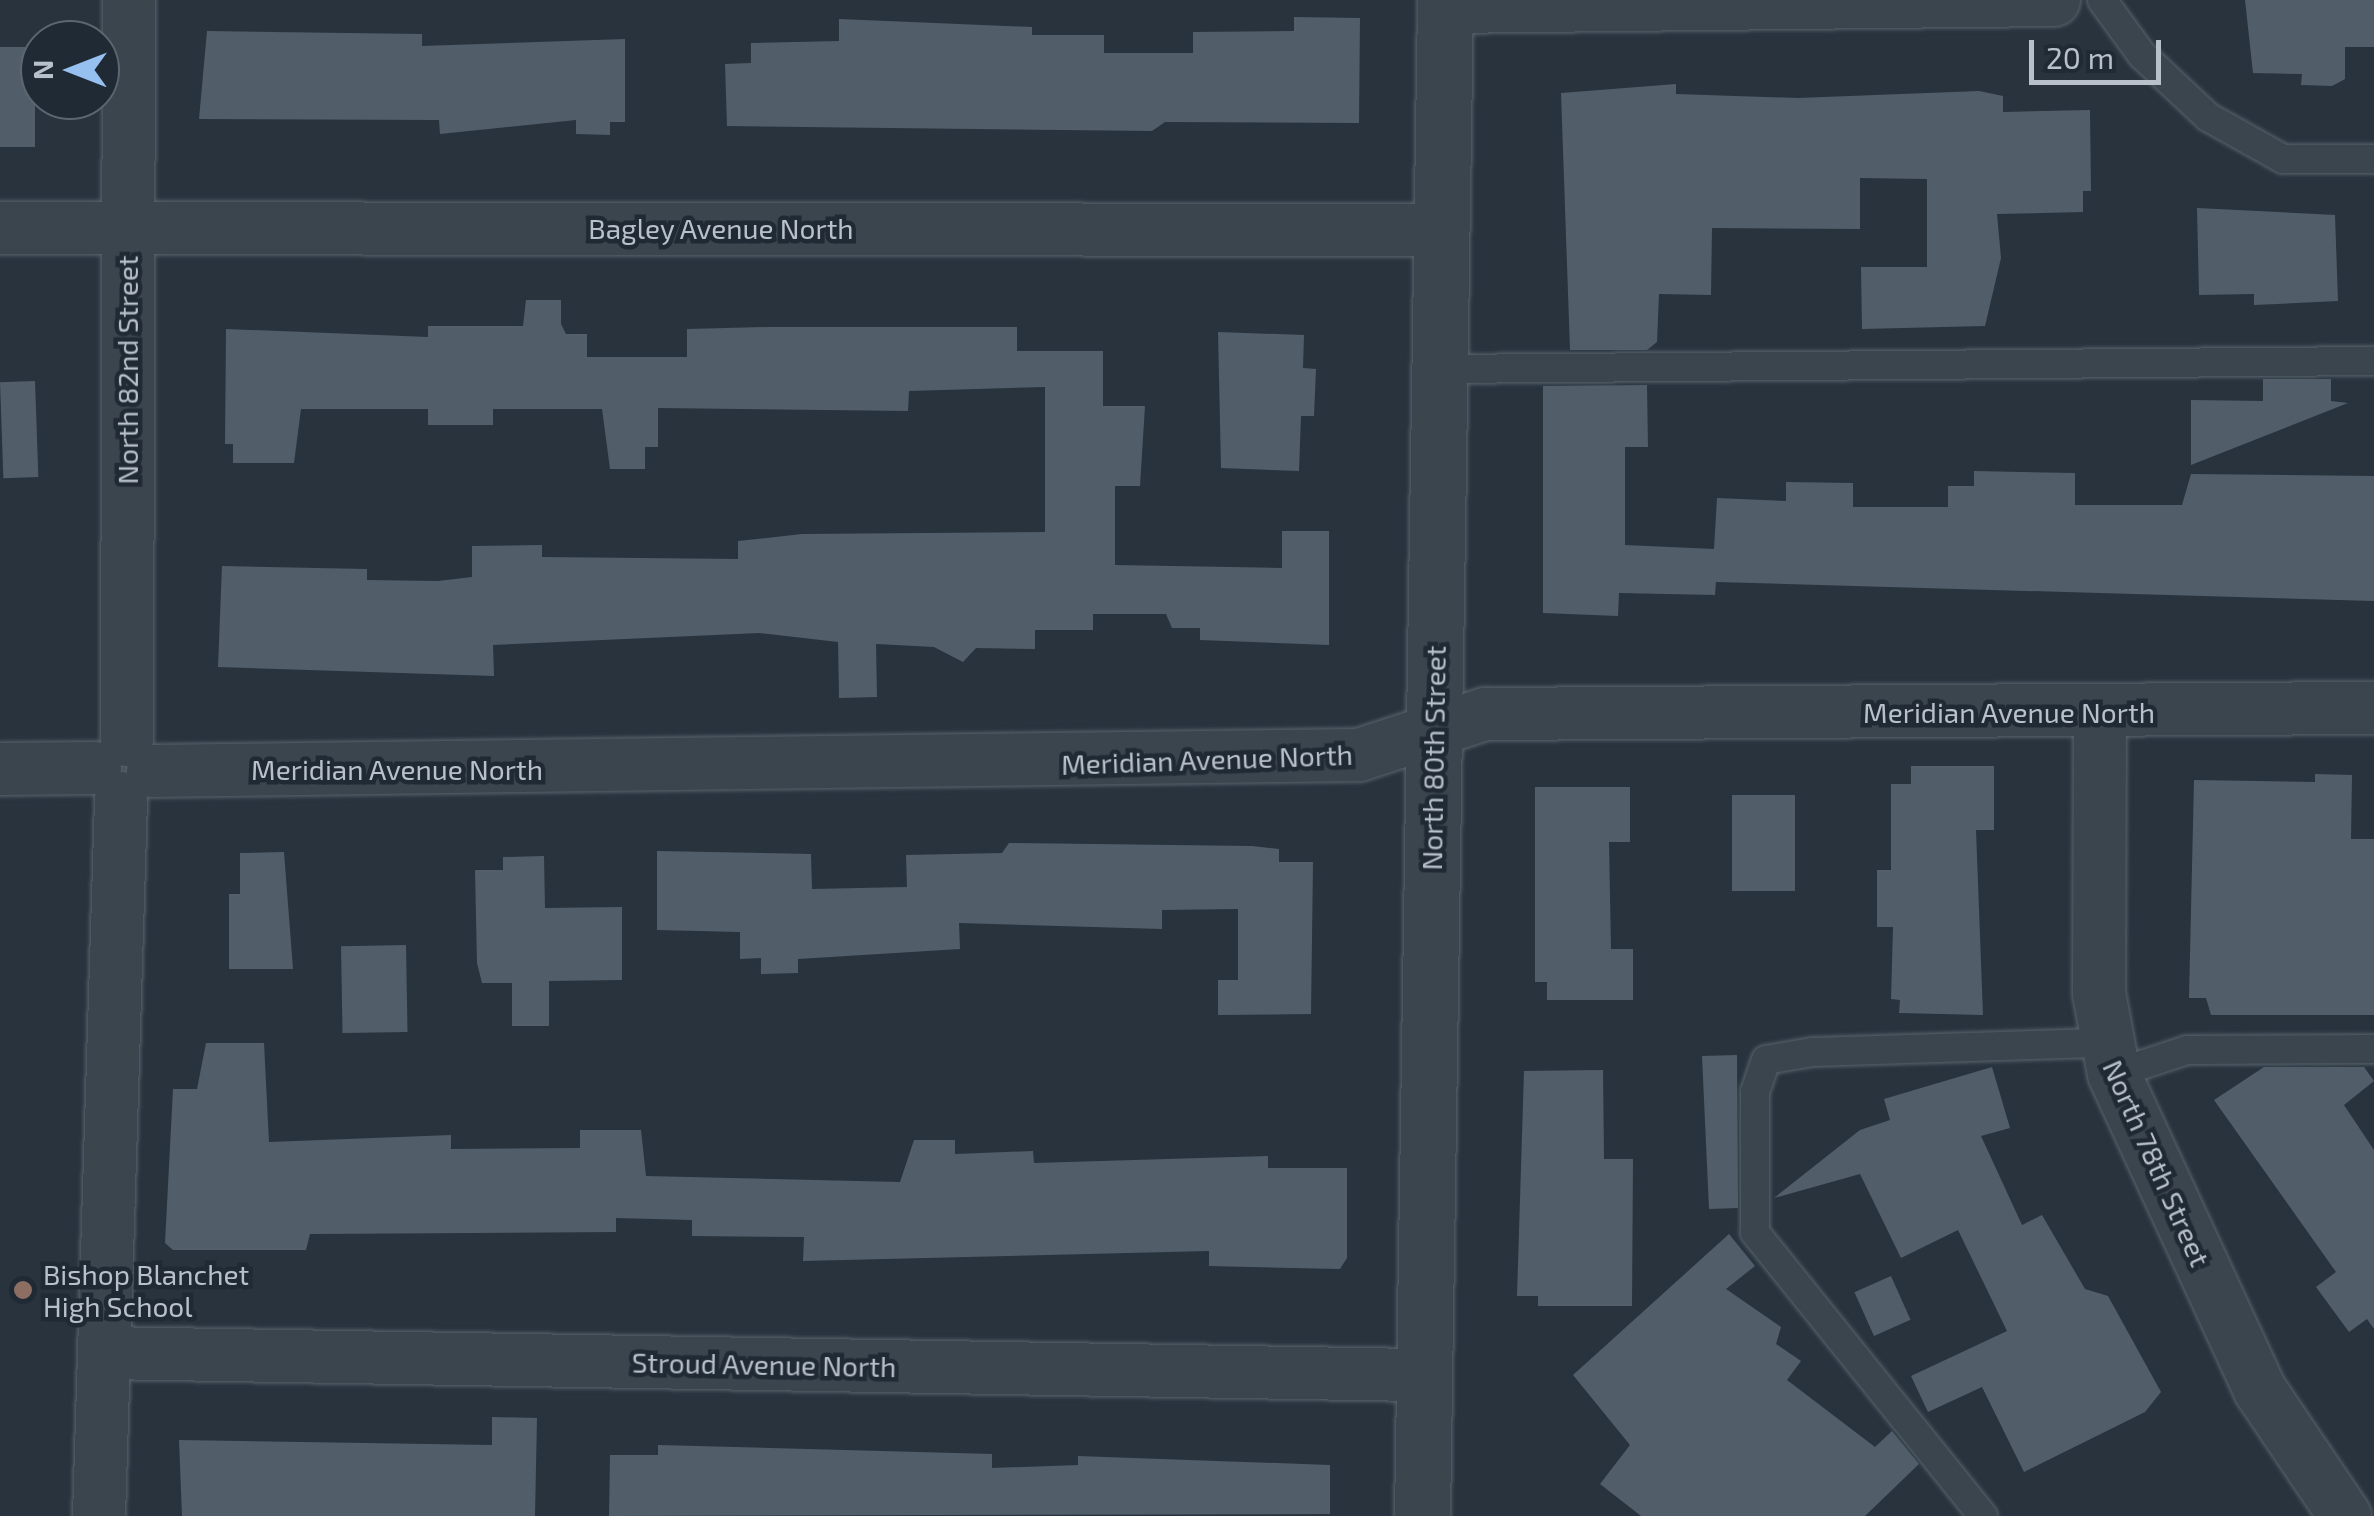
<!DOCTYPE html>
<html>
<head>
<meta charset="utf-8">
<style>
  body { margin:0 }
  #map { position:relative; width:2374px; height:1516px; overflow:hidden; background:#28333e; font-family:"Exo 2",sans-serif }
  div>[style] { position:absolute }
  .building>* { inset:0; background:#515e69; transform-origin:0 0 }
  .roads { filter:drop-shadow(0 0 2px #59636c) drop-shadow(0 0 2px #59636c) }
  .service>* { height:28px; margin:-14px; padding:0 14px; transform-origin:14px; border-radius:14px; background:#3b454e }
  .minor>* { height:52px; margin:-26px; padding:0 26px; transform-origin:26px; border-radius:26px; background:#3b454e }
  .tertiary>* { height:55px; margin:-27.5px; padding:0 27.5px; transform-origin:27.5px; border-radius:27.5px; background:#3b454e }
  .dots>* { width:28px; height:28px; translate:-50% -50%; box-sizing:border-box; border:5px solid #202a34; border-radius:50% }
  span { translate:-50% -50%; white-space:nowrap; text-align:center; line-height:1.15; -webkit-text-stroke:9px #202a34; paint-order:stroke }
  .street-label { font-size:28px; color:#b8c0c9 }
  .poi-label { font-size:28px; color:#b8c0c9 }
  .left { translate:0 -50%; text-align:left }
  .north { position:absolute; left:20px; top:20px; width:100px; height:100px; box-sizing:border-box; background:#202a34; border:2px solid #5d6670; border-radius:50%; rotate:270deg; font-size:28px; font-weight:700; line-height:40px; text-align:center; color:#b8c0c9 }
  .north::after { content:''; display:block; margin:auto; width:35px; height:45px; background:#96c0f0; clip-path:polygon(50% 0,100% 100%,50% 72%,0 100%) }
  .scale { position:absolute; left:2029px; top:40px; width:132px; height:45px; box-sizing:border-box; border:5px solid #b8c0c9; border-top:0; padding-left:12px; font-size:30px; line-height:35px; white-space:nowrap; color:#b8c0c9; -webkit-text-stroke:8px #202a34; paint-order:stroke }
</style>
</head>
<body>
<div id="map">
  <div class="building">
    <i style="clip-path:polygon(2245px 0,2374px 0,2374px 47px,2345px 47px,2345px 79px,2332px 86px,2301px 85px,2302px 74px,2253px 73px)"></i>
    <i style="clip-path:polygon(1294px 17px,1360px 18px,1359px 123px,1165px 122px,1152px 131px,727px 126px,725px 64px,751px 63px,751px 43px,839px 41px,839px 19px,1032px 27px,1032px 35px,1104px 35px,1104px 53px,1193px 53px,1193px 32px,1294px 31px)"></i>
    <i style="clip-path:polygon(207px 31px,422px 34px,422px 46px,625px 39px,625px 122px,610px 122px,610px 135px,576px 134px,576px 120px,440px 134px,439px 120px,199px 119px)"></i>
    <i style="left:0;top:47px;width:35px;height:100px"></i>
    <i style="clip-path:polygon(1676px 84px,1676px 94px,1798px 98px,1979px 91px,2003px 96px,2003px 112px,2090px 110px,2091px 191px,2083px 191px,2083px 212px,1997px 214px,2001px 258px,1985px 326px,1862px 329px,1861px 267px,1927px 267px,1927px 179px,1860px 178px,1860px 229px,1712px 228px,1711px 295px,1659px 294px,1657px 342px,1647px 350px,1570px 350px,1561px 93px)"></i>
    <i style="clip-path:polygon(2197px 208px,2335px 215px,2338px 301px,2254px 305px,2254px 294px,2199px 295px)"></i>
    <i style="clip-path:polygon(526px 300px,561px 300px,561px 324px,566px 334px,587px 334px,587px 357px,687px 357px,687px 329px,769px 327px,1017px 327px,1017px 351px,1103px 351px,1103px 406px,1145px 406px,1140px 486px,1115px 486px,1115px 565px,1282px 568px,1282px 531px,1329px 531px,1329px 645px,1200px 640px,1200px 628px,1172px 628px,1166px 614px,1093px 614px,1093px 630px,1035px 630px,1035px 649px,976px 648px,963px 662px,934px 647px,876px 644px,877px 697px,839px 698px,838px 642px,759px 633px,493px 645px,494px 676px,218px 667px,222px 566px,367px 569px,367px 580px,438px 581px,472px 577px,472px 546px,542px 545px,542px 557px,738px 559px,738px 541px,802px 534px,1045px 532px,1045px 387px,909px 391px,908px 411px,658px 408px,658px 447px,645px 447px,645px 469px,610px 469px,602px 409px,493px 409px,493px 425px,428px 425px,428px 409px,301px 409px,294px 463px,233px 463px,233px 444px,225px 444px,226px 329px,428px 337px,428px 326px,523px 326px)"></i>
    <i style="clip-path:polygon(1218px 332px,1304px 335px,1303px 368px,1316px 369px,1314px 416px,1301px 416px,1299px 471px,1221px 468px)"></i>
    <i style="clip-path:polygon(2263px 379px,2331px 379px,2331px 401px,2348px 403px,2191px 465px,2191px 400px,2263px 401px)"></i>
    <i style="left:35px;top:381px;width:96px;height:35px;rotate:88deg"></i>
    <i style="clip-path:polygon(1647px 385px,1648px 447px,1625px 447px,1625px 545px,1714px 549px,1717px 498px,1786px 501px,1786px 482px,1853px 483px,1853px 507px,1948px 507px,1948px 486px,1974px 486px,1974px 471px,2075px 473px,2075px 505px,2182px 505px,2191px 474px,2374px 476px,2374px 601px,1716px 582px,1715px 595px,1619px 593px,1618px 616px,1543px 613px,1543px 386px)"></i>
    <i style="clip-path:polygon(1911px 766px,1994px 766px,1994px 830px,1976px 830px,1983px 1015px,1899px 1013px,1900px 1000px,1891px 999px,1893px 927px,1877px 927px,1877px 870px,1891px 870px,1891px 784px,1911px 784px)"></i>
    <i style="clip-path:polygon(2315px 774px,2352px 775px,2351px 839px,2374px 839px,2374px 1015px,2211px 1015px,2206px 998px,2189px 998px,2194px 780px,2315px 782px)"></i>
    <i style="clip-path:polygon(1535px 787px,1630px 787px,1630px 842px,1609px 842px,1611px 949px,1633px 949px,1633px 1000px,1547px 1000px,1547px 982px,1535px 982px)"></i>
    <i style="left:1795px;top:795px;width:96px;height:63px;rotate:90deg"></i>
    <i style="clip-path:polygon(1009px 843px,1252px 846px,1279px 849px,1279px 862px,1313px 862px,1311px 1014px,1218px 1015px,1218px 980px,1238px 980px,1238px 909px,1162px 910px,1162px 929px,959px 923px,960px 949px,798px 959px,798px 973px,761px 974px,761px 958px,740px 959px,740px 932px,657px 930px,657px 851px,811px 854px,812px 889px,907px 887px,906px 855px,1002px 853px)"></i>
    <i style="clip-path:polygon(284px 852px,293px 969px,229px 969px,229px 894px,240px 894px,240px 853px)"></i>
    <i style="clip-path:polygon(544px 856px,545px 908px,622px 907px,622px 980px,549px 981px,549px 1026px,512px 1026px,512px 983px,482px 983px,477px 963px,475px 870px,503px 870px,503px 857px)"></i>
    <i style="left:406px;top:945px;width:87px;height:65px;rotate:89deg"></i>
    <i style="clip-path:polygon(206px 1043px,264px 1043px,269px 1142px,451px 1135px,451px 1149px,580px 1148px,580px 1130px,641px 1130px,646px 1176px,900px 1182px,914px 1140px,955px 1140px,955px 1154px,1033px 1151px,1034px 1163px,1268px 1156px,1268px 1168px,1347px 1168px,1347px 1258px,1340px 1269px,1209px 1266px,1209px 1251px,803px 1261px,804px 1237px,692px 1236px,692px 1220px,616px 1218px,616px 1232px,310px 1234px,306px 1250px,173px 1250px,165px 1243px,173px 1089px,197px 1089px)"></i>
    <i style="clip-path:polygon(1737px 1055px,1738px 1208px,1709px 1209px,1702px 1056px)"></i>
    <i style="clip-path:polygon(1992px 1067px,2010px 1128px,1981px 1136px,2022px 1225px,2042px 1215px,2085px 1289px,2108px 1296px,2161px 1392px,2145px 1412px,2024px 1472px,1982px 1387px,1928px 1412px,1911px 1376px,2007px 1331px,1958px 1230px,1901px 1258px,1860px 1174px,1774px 1198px,1860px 1130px,1890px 1120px,1884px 1099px)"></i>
    <i style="clip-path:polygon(2264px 1067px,2364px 1067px,2374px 1081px,2344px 1105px,2374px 1150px,2374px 1329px,2367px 1319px,2349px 1332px,2316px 1287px,2336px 1272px,2214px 1100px)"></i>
    <i style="clip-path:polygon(1603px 1070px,1604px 1159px,1633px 1159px,1632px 1306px,1538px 1306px,1538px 1296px,1517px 1296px,1524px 1071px)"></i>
    <i style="clip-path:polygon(1729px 1234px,1755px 1266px,1726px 1289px,1781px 1327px,1776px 1344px,1801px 1361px,1787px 1380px,1875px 1447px,1892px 1431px,1919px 1464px,1865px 1516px,1641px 1516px,1600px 1484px,1630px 1445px,1573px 1375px)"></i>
    <i style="left:1891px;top:1276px;width:48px;height:40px;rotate:66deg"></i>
    <i style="clip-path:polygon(492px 1417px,537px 1418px,535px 1516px,182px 1516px,179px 1440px,492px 1445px)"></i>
    <i style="clip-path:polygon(658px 1445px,992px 1454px,992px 1468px,1078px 1465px,1078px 1456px,1330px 1465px,1330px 1514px,609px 1516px,610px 1455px,658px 1455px)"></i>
  </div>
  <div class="roads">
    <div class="service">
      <i style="left:2102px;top:0;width:68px;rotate:54deg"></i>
      <i style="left:2142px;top:55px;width:91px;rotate:43.2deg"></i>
      <i style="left:2208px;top:117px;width:86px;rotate:29.2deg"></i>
      <i style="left:2283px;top:159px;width:91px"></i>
      <i style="left:1440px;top:369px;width:934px;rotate:-0.49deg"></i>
      <i style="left:2114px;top:1074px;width:77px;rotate:-18.2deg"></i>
      <i style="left:2187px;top:1050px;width:187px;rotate:-0.3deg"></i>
      <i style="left:1983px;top:1516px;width:364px;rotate:-128.8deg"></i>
      <i style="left:1755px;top:1232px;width:140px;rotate:-90deg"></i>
      <i style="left:1755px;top:1092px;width:34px;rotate:-71deg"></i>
      <i style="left:1766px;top:1060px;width:47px;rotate:-9.9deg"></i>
      <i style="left:1812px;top:1052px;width:293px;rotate:-1.8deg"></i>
    </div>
    <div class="minor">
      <i style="left:1445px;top:7px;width:609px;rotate:-0.66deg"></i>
      <i style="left:0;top:228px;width:1442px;rotate:0.08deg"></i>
      <i style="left:2100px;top:712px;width:281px;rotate:90.2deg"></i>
      <i style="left:2099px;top:993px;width:82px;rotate:79.5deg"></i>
      <i style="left:2114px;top:1074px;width:348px;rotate:65.2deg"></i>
      <i style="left:2260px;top:1390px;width:152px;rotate:56deg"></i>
      <i style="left:127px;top:740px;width:740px;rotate:-89.85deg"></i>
      <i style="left:0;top:769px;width:95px;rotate:-0.6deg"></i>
      <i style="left:153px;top:771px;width:1206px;rotate:-0.76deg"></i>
      <i style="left:1359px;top:755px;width:133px;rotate:-18deg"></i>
      <i style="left:1485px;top:714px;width:889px;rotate:-0.39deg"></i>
      <i style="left:104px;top:1353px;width:1319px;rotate:0.96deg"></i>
      <i style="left:99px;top:1516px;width:718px;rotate:-88.24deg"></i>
    </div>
    <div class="tertiary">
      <i style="left:1422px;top:1516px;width:1516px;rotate:-89.13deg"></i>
    </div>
  </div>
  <div class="dots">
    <i style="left:23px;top:1290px;background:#8d6e63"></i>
  </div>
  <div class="street-label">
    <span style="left:721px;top:228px">Bagley Avenue North</span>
    <span style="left:127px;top:370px;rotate:-90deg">North 82nd Street</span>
    <span style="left:2009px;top:712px">Meridian Avenue North</span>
    <span style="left:1433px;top:758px;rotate:-89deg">North 80th Street</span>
    <span style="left:1207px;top:759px;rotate:-2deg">Meridian Avenue North</span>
    <span style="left:397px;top:769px">Meridian Avenue North</span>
    <span style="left:2157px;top:1163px;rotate:66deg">North 78th Street</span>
    <span style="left:764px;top:1364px;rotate:1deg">Stroud Avenue North</span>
  </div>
  <div class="poi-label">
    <span class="left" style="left:43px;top:1290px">Bishop Blanchet<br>High School</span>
  </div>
  <div class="north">N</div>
  <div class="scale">20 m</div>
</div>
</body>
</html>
